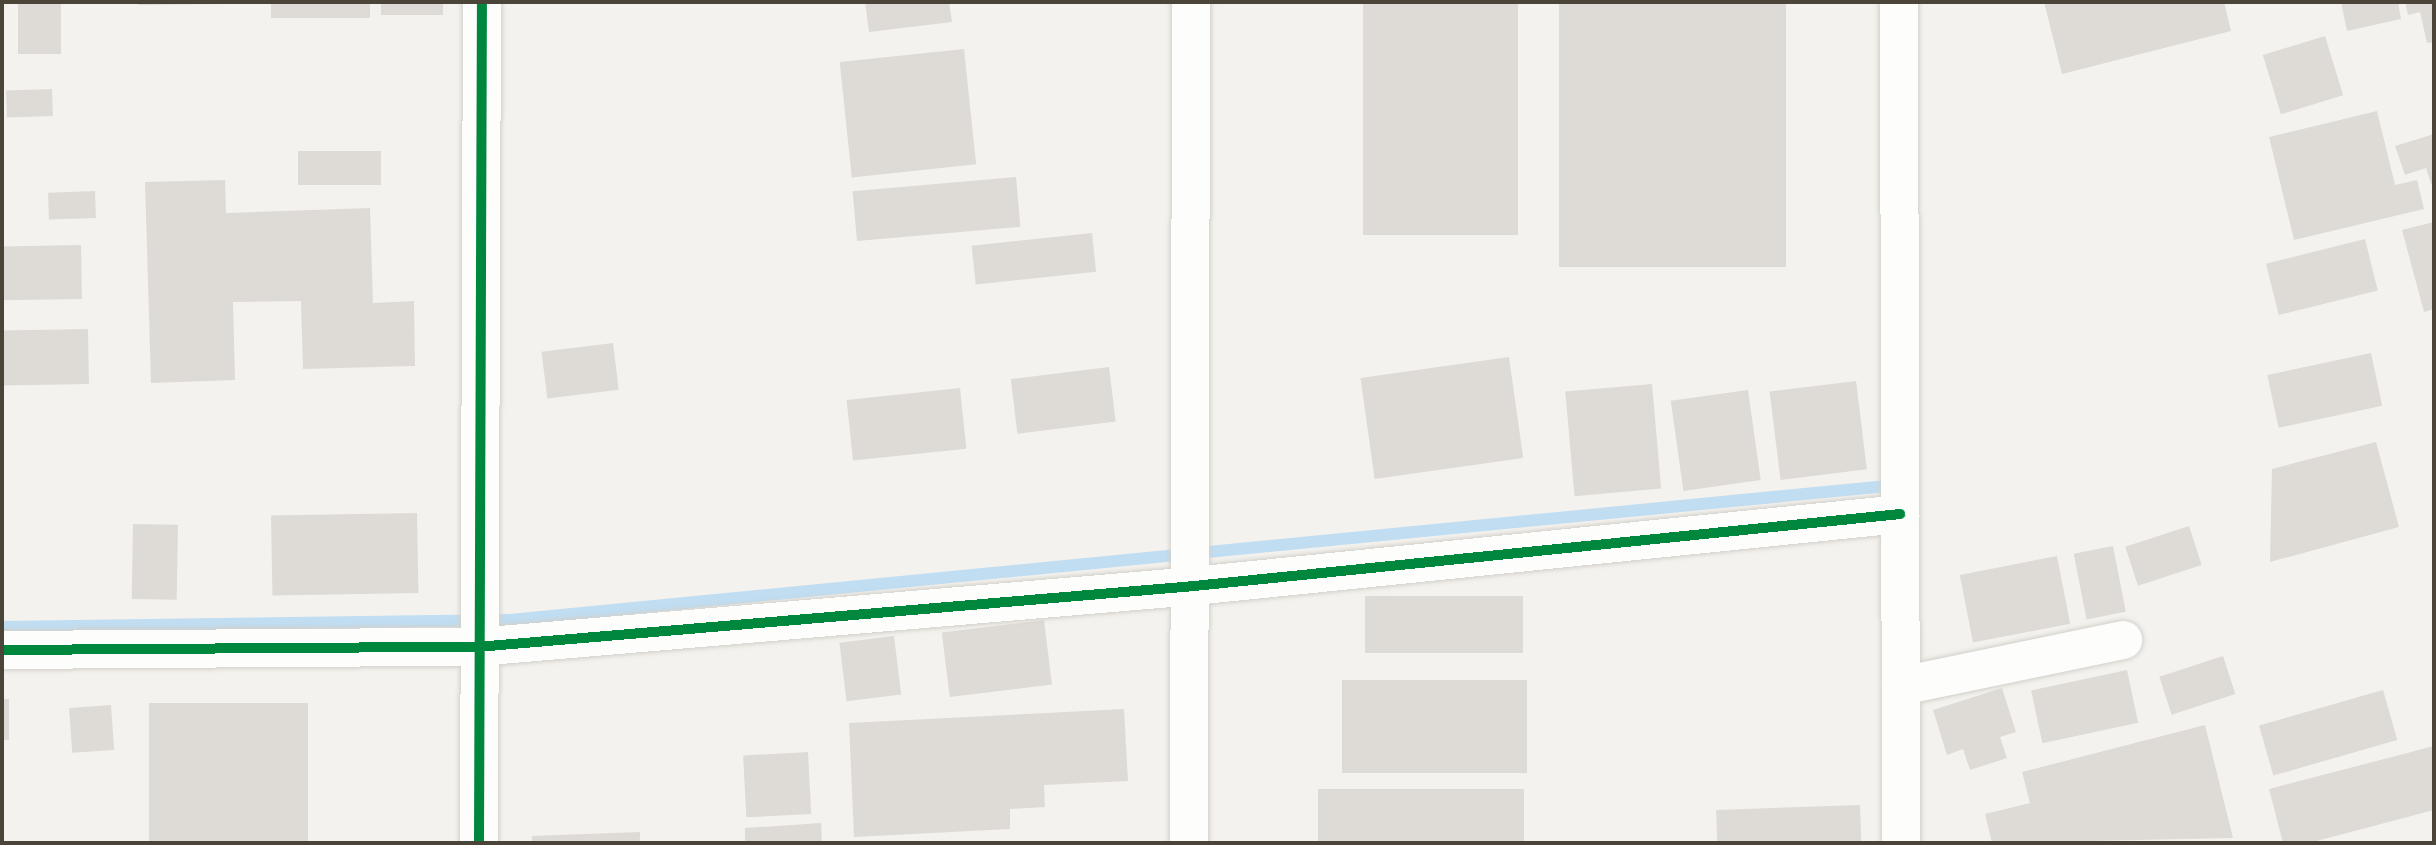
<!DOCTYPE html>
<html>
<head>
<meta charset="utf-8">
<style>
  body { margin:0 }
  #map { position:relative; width:2436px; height:845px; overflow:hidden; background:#f4f2ee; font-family:"Noto Sans",sans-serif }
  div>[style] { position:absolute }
  .stream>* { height:12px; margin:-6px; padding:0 6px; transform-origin:6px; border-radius:6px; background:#c0ddf1 }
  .building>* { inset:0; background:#dedbd6; transform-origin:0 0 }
  .roads { filter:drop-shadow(0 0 2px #d2d0cb) drop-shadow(0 0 2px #d2d0cb) }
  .minor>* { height:38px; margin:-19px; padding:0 19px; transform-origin:19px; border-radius:19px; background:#fdfdfc }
  .tertiary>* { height:38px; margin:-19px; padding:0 19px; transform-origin:19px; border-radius:19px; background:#fdfdfc }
  .cycleway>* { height:10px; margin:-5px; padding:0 5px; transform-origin:5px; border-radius:5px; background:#00873e }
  span { translate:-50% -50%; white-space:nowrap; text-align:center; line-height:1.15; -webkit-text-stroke:6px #fff; paint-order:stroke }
  .frame { position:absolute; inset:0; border:4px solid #4b4439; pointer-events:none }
</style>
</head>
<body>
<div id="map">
  <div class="stream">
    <i style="left:2px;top:627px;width:508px;rotate:-0.79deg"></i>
    <i style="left:510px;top:620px;width:1384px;rotate:-5.56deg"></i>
  </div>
  <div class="building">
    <i style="left:18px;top:2px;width:43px;height:52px"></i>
    <i style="clip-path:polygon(138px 2px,225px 2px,225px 4px,138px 5px)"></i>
    <i style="left:271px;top:2px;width:99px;height:16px"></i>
    <i style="left:381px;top:2px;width:62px;height:13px"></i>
    <i style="clip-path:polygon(865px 2px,949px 2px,952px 22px,869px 32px)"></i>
    <i style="left:1363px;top:2px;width:155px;height:233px"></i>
    <i style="left:1559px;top:2px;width:227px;height:265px"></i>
    <i style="clip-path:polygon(2044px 2px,2224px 2px,2231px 31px,2062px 74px)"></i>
    <i style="clip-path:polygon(2341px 2px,2398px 2px,2401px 19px,2347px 31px)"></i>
    <i style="clip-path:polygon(2405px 2px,2434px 2px,2434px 42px,2427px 43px,2420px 12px,2408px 15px)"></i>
    <i style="left:2325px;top:36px;width:62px;height:65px;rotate:73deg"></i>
    <i style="left:964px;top:49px;width:116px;height:125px;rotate:84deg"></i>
    <i style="left:52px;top:89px;width:27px;height:46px;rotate:88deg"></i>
    <i style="clip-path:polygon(2377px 111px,2395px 185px,2417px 180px,2424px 209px,2294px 240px,2269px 137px)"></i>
    <i style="clip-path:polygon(2434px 134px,2434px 183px,2431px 184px,2426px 168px,2405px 175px,2395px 146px)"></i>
    <i style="left:298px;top:151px;width:83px;height:34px"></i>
    <i style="left:1016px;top:177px;width:50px;height:164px;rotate:85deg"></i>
    <i style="clip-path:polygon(225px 180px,226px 213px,370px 208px,373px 303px,414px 301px,415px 366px,303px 369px,301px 301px,233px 302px,235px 380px,151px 383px,145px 182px)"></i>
    <i style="left:95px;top:191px;width:27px;height:47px;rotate:88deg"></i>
    <i style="clip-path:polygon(2434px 222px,2434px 309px,2424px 312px,2402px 230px)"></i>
    <i style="left:1092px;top:233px;width:39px;height:121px;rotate:84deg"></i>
    <i style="left:2365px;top:239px;width:53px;height:102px;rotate:76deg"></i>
    <i style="left:81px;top:245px;width:54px;height:79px;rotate:89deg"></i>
    <i style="left:88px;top:329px;width:55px;height:86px;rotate:89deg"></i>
    <i style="left:613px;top:343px;width:47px;height:72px;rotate:83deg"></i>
    <i style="left:2371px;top:353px;width:54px;height:106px;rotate:78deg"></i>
    <i style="left:1509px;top:357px;width:102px;height:150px;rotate:82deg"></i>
    <i style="left:1109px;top:367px;width:55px;height:99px;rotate:83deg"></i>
    <i style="left:1856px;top:381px;width:89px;height:87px;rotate:83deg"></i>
    <i style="left:1652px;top:384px;width:105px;height:87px;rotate:85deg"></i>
    <i style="left:960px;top:388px;width:61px;height:114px;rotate:84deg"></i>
    <i style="left:1748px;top:390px;width:91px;height:78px;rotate:82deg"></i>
    <i style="clip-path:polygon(2376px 442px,2399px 527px,2270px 562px,2272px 469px)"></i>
    <i style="left:417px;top:513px;width:80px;height:146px;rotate:89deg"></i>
    <i style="left:133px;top:524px;width:45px;height:75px;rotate:1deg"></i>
    <i style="left:2189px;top:526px;width:41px;height:67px;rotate:72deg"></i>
    <i style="left:2113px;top:546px;width:67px;height:40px;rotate:79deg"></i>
    <i style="left:2057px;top:556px;width:69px;height:99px;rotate:79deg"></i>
    <i style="left:1365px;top:596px;width:158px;height:57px"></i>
    <i style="left:1044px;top:620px;width:65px;height:103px;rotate:83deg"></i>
    <i style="left:894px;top:636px;width:59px;height:55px;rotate:83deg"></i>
    <i style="left:2223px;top:656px;width:40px;height:67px;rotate:72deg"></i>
    <i style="left:2127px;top:670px;width:54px;height:98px;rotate:78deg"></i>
    <i style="left:1527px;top:680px;width:93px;height:185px;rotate:90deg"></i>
    <i style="clip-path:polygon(2002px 688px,2016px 732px,2000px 737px,2007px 758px,1970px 770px,1963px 749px,1947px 755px,1933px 710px)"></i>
    <i style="left:2383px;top:690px;width:52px;height:129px;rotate:74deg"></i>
    <i style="left:2px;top:699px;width:7px;height:41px"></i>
    <i style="left:149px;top:703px;width:159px;height:140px"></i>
    <i style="left:111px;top:705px;width:45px;height:42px;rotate:86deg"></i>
    <i style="clip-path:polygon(1124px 709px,1128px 781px,1044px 785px,1045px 807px,1010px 809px,1010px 829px,854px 837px,849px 723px)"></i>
    <i style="clip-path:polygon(2205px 725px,2233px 838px,1992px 843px,1985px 814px,2030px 803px,2022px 772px)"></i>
    <i style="clip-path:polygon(2434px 746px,2434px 810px,2309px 843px,2283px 843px,2269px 789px)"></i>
    <i style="left:808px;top:752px;width:62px;height:65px;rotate:87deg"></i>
    <i style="left:1318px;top:789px;width:206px;height:54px"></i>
    <i style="left:1860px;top:805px;width:38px;height:144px;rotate:88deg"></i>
    <i style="clip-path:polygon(821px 823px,822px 843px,745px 843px,745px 828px)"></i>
    <i style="clip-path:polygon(640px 832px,640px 843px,532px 843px,532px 836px)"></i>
  </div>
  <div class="roads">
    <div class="minor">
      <i style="left:1899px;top:2px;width:841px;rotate:89.86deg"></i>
      <i style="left:2px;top:650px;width:475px;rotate:-0.4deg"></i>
      <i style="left:477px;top:647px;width:720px;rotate:-4.86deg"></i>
      <i style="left:1194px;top:586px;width:710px;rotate:-5.82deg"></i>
      <i style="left:1901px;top:686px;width:227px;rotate:-11.7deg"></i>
      <i style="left:479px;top:843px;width:841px;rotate:-89.8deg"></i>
    </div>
    <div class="tertiary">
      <i style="left:1189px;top:843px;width:841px;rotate:-89.86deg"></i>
    </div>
  </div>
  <div class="cycleway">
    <i style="left:2px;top:650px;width:475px;rotate:-0.4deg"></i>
    <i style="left:477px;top:647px;width:720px;rotate:-4.86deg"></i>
    <i style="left:1194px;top:586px;width:710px;rotate:-5.82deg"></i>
    <i style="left:479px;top:843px;width:841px;rotate:-89.8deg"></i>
  </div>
  <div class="frame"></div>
</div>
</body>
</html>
